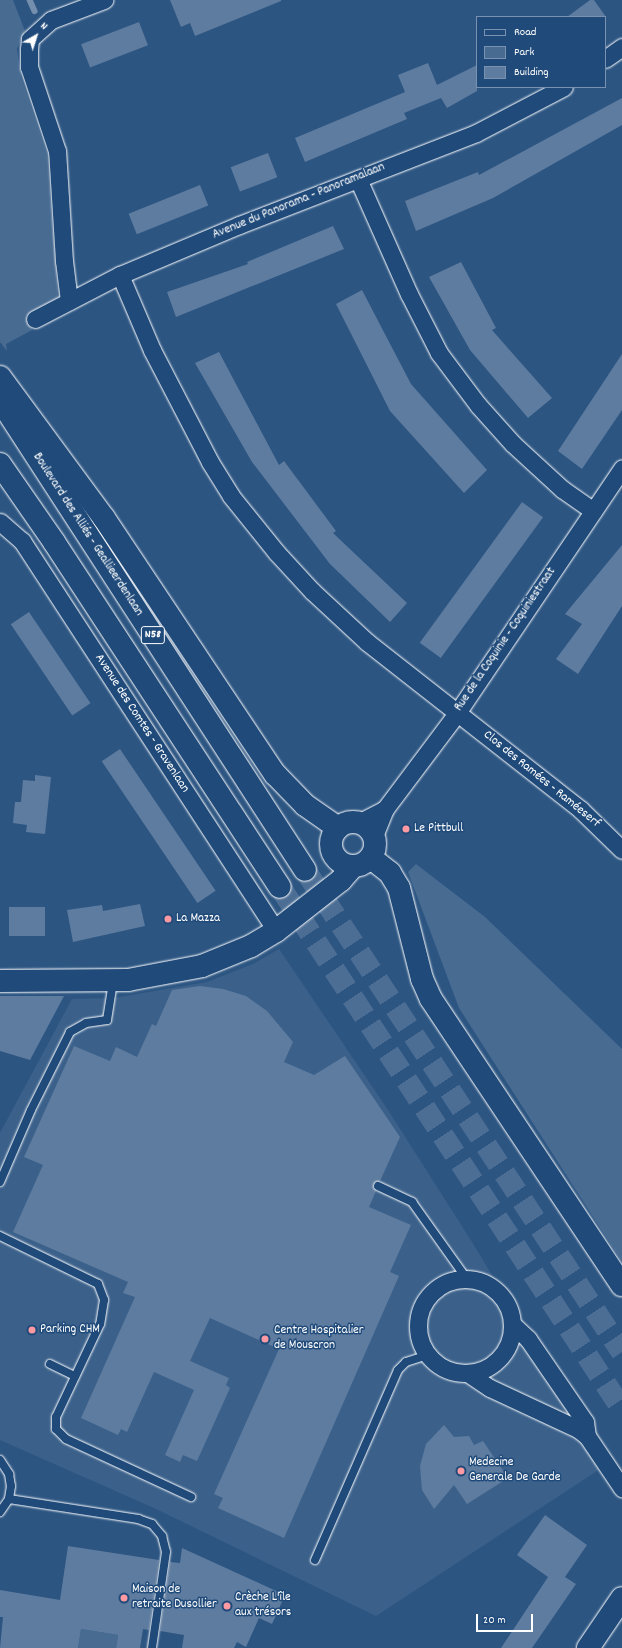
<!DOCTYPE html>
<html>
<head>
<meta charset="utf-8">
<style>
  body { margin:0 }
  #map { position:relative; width:622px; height:1648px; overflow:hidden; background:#2c5582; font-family:Dekko,sans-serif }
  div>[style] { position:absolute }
  .built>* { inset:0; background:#3b618b }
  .green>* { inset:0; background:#486b92 }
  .stream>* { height:5.5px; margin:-2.75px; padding:0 2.75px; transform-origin:2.75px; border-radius:2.75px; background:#748fad }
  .building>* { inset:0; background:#5e7c9f; transform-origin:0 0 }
  .highway-tunnel>* { height:22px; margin-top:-11px; transform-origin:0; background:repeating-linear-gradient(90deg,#4c6e95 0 22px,transparent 0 33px) }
  .roads { filter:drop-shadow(0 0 1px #fff) drop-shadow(0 0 1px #fff) }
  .lane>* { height:8px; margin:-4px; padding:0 4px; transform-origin:4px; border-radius:4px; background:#1f4a7a }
  .street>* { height:17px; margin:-8.5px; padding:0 8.5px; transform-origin:8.5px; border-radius:8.5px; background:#1f4a7a }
  .street>.ring { margin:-8.5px; padding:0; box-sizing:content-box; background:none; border:17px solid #1f4a7a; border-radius:50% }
  .secondary>* { height:22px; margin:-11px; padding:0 11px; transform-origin:11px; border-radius:11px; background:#1f4a7a }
  .secondary>.ring { margin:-11px; padding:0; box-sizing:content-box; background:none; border:22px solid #1f4a7a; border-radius:50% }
  .highway>* { height:22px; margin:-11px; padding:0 11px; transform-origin:11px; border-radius:11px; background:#1f4a7a }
  .dots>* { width:11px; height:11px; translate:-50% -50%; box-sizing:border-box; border:2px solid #1f4a7a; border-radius:50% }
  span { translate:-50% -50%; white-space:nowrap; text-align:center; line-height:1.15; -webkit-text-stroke:3px #1f4a7a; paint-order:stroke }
  .shield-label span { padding:1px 3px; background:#1f4a7a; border:1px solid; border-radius:3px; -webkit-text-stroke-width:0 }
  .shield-label { font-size:12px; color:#fff; font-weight:700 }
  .street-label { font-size:13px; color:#fff }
  .poi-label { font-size:13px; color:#fff }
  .left { translate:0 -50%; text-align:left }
  .legend { position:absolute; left:476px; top:16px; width:130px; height:72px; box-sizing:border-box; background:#1f4a7a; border:1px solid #7992af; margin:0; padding:5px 7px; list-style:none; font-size:12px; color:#fff }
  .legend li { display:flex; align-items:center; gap:8px; height:20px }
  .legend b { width:20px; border:1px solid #7992af }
  .north { position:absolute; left:16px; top:16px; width:40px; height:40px; -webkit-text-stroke:3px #1f4a7a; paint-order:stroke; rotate:39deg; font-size:11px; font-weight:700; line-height:16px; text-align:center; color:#fff }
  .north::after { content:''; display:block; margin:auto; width:14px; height:18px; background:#fff; clip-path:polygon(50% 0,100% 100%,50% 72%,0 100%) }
  .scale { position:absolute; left:476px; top:1614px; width:57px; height:18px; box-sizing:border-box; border:2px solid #fff; border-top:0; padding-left:5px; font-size:12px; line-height:14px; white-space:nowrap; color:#fff; -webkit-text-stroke:3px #1f4a7a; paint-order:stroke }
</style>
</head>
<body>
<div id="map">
  <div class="built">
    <i style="clip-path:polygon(279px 949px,388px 1110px,472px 1242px,606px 1465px,376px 1616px,154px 1508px,0 1440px,0 1133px,72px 999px,114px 998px,207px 982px,253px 964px)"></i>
  </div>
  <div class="green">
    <i style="clip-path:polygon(0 0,13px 0,25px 31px,17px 49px,21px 77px,47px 154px,58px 298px,26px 316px,32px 330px,6px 344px,7px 351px,0 342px)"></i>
    <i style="clip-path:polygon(416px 864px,485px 917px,622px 1049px,622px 1262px,459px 1008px,408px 872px)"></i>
    <i style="clip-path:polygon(81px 1629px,118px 1635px,116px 1648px,78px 1648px)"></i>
  </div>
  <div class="stream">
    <i style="left:30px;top:0;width:12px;rotate:66deg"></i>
  </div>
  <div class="building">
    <i style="clip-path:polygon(170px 0,281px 0,281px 1px,195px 36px,190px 23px,181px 27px)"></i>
    <i style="clip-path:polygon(590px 0,594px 0,606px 17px,567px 17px)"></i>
    <i style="left:139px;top:22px;width:25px;height:62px;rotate:69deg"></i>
    <i style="clip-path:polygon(428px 63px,437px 85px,477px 65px,477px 91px,447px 108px,441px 98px,404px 113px,407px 119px,305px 162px,295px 138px,405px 92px,398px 75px)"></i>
    <i style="clip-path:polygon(622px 98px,622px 125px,493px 198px,416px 231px,405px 201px,478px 172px,479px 175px)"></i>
    <i style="left:268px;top:153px;width:26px;height:40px;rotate:69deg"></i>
    <i style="left:200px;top:185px;width:22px;height:77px;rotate:68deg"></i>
    <i style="clip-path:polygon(333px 226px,344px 249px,176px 317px,167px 292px,248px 264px,247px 262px)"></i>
    <i style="clip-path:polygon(461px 262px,496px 328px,492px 330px,552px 398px,528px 418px,470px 350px,429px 277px)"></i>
    <i style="clip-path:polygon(362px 290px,411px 384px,487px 470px,464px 493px,390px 411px,336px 304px)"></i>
    <i style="clip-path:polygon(219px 352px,279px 465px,284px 461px,336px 531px,333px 533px,407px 603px,390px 622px,330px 564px,252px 462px,195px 363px)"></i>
    <i style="clip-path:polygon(622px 354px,622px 410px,582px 469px,558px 451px)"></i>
    <i style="left:522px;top:502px;width:26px;height:174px;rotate:36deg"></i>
    <i style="clip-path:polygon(622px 545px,622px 606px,578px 674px,556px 659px,582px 624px,565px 614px)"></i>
    <i style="left:29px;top:612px;width:110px;height:22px;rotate:56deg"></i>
    <i style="left:120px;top:749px;width:171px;height:22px;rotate:56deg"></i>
    <i style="clip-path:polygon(35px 775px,51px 777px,45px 834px,26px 832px,27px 825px,13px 823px,15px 802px,21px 802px,23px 780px,35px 781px)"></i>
    <i style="clip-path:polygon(140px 904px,145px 926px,73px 942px,67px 910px,102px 905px,103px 911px)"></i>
    <i style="left:45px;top:907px;width:29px;height:36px;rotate:90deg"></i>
    <i style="clip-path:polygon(200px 986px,223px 989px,246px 996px,267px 1011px,293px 1042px,284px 1062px,314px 1075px,345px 1056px,400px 1137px,380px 1181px,373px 1184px,376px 1191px,369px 1207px,411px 1225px,390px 1272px,399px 1276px,284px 1538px,218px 1508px,223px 1498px,214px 1494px,279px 1349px,210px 1318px,190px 1361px,229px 1378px,226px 1385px,230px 1388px,197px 1461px,183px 1455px,180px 1462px,165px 1455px,194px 1390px,154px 1372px,127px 1432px,121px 1429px,118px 1435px,81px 1418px,135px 1297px,123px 1293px,128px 1282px,13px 1232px,43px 1165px,24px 1157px,74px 1046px,110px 1061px,116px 1047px,137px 1057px,152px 1024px,156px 1026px,172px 990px)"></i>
    <i style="clip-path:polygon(0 996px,64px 996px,30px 1060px,0 1051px)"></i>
    <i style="clip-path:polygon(444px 1425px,454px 1437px,469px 1436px,474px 1445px,483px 1441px,508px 1478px,467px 1504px,454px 1485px,434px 1509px,422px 1490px,420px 1466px,426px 1444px)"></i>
    <i style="clip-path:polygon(545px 1515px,587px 1545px,565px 1577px,576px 1584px,532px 1648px,501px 1648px,548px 1577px,517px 1555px)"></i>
    <i style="clip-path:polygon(68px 1546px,159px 1560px,149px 1630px,143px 1629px,140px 1648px,116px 1648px,118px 1635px,81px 1629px,78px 1648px,0 1648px,3px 1617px,0 1617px,0 1590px,60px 1600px)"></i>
    <i style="clip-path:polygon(182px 1548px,285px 1595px,272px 1624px,259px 1618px,246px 1647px,237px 1642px,234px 1648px,182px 1648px,184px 1635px,160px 1631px,170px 1562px,180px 1563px)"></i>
  </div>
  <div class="highway-tunnel">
    <i style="left:305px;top:870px;width:577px;rotate:56.67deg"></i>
    <i style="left:280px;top:887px;width:624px;rotate:56.77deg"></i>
  </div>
  <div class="roads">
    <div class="lane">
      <i style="left:0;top:1182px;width:78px;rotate:-66.7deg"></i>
      <i style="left:31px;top:1110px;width:87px;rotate:-63.4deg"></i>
      <i style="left:70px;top:1032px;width:18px;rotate:-29deg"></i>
      <i style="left:86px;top:1023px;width:21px;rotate:-8deg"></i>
      <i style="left:107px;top:1020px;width:39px;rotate:-81deg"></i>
      <i style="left:378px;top:1186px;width:38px;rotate:25deg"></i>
      <i style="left:412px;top:1202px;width:95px;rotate:54.5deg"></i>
      <i style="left:0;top:1236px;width:109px;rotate:26.1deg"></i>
      <i style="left:98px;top:1284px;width:17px;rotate:69deg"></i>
      <i style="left:104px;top:1300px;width:24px;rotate:99deg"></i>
      <i style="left:100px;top:1324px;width:103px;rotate:115.3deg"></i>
      <i style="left:56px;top:1417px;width:12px;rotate:90deg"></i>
      <i style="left:56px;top:1429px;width:14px;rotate:45deg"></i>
      <i style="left:66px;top:1439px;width:138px;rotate:24.9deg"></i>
      <i style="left:50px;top:1364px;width:28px;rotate:26deg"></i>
      <i style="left:0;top:1460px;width:17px;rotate:57deg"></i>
      <i style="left:9px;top:1474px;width:12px;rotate:81deg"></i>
      <i style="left:11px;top:1486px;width:13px;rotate:99deg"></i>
      <i style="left:9px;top:1499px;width:16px;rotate:125deg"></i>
      <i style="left:9px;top:1499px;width:131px;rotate:8.8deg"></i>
      <i style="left:138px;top:1519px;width:15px;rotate:20deg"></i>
      <i style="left:152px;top:1524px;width:16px;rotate:50deg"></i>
      <i style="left:162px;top:1536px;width:16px;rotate:76deg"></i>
      <i style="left:166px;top:1552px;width:97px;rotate:98.3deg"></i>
      <i style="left:315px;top:1560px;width:207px;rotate:-66.4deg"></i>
      <i style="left:398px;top:1370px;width:11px;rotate:-45deg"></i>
      <i style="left:406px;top:1362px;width:22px;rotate:-18deg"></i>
    </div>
    <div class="street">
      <i style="left:605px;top:59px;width:21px;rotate:-35deg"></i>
      <i style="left:358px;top:179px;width:126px;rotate:66.1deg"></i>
      <i style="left:409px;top:294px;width:66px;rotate:63deg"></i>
      <i style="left:439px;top:353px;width:65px;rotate:53.1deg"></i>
      <i style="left:478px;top:405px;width:52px;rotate:48.1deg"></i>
      <i style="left:513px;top:444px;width:67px;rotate:42.6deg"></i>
      <i style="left:562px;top:489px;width:38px;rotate:35deg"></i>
      <i style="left:120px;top:275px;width:82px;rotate:66.9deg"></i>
      <i style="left:152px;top:350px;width:126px;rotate:62.6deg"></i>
      <i style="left:210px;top:462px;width:40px;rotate:58deg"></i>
      <i style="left:231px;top:496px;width:73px;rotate:51.1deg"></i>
      <i style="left:277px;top:553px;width:52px;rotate:47.4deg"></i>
      <i style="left:312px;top:591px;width:75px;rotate:42.8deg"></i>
      <i style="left:367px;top:642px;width:272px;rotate:38.1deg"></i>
      <i style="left:581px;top:810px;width:57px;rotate:44.3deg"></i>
      <i style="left:69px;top:301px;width:40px;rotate:-97.1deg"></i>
      <i style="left:64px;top:261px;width:110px;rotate:-93.6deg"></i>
      <i style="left:57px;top:151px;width:89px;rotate:-108.4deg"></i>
      <i style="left:29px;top:67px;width:18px;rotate:-90deg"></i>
      <i style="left:29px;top:49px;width:10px;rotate:-84deg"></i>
      <i style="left:30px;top:39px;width:28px;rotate:-42deg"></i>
      <i style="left:51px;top:20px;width:57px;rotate:-20.7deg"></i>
      <i style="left:35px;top:319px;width:96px;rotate:-27.4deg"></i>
      <i style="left:120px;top:275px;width:129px;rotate:-22.8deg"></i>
      <i style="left:239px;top:225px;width:254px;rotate:-21.2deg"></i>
      <i style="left:476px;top:133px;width:99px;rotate:-27.6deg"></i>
      <i style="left:0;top:522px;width:29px;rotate:41deg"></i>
      <i style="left:22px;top:541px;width:465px;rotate:56.9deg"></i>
      <i style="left:358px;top:823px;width:30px;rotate:-27deg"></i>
      <i style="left:374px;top:836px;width:29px;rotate:-68deg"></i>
      <i style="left:385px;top:809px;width:120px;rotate:-53.1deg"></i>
      <i style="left:457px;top:713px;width:295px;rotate:-56deg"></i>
      <i class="ring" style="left:418px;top:1279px;width:77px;height:77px"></i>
      <i style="left:512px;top:1324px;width:22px;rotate:43deg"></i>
      <i style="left:528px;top:1339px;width:101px;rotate:55.5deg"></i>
      <i style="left:585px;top:1422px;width:14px;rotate:82deg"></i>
      <i style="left:469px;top:1374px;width:25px;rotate:34deg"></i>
      <i style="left:490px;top:1388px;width:97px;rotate:25deg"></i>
      <i style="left:578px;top:1429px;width:11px;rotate:38deg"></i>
      <i style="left:587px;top:1436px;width:63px;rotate:56.1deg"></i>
    </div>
    <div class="secondary">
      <i class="ring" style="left:331px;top:822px;width:22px;height:22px"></i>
      <i style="left:371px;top:858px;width:24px;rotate:38deg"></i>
      <i style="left:390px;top:873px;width:17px;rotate:59deg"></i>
      <i style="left:399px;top:888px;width:94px;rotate:75.8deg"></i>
      <i style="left:422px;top:979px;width:22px;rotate:66deg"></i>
      <i style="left:431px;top:999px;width:344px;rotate:56.3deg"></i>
      <i style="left:0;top:981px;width:128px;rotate:-0.4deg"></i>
      <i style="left:128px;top:980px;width:75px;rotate:-10.7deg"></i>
      <i style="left:202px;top:966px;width:53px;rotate:-22.2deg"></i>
      <i style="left:251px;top:946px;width:29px;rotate:-31deg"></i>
      <i style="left:276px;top:931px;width:83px;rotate:-38.1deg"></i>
      <i style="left:341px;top:880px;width:18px;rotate:-49deg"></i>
      <i style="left:588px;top:1648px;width:60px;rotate:-55.8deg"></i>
    </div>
    <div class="highway">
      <i style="left:0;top:377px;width:175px;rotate:53.6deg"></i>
      <i style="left:104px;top:518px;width:308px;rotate:56.3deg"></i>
      <i style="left:275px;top:774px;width:43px;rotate:45.9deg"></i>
      <i style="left:305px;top:805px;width:40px;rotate:34.9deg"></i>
      <i style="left:0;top:400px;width:560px;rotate:57.02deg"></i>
      <i style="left:0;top:464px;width:95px;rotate:55.3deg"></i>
      <i style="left:54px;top:542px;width:412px;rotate:56.8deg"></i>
    </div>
  </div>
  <div class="dots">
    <i style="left:406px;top:829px;background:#ff9aa2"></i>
    <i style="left:168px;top:919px;background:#ff9aa2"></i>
    <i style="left:32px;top:1330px;background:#ff9aa2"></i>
    <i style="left:265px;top:1339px;background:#ff9aa2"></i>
    <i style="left:461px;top:1471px;background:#ff9aa2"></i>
    <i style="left:124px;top:1598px;background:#ff9aa2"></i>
    <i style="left:227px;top:1606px;background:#ff9aa2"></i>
  </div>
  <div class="shield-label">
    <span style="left:153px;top:635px">N58</span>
  </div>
  <div class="street-label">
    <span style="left:299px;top:202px;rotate:-22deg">Avenue du Panorama - Panoramalaan</span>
    <span style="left:87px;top:535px;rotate:57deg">Boulevard des Alliés - Geallieerdenlaan</span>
    <span style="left:506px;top:640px;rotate:-56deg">Rue de la Coquinie - Coquiniestraat</span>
    <span style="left:141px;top:724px;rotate:57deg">Avenue des Comtes - Gravenlaan</span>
    <span style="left:541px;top:780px;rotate:39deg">Clos des Ramées - Raméeserf</span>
  </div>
  <div class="poi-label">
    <span class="left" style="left:414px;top:829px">Le Pittbull</span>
    <span class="left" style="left:176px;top:919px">La Mazza</span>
    <span class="left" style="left:40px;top:1330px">Parking CHM</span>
    <span class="left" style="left:274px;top:1339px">Centre Hospitalier<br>de Mouscron</span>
    <span class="left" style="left:469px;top:1471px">Medecine<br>Generale De Garde</span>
    <span class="left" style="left:132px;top:1598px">Maison de<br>retraite Dusollier</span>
    <span class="left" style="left:235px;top:1606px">Crèche L'île<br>aux trésors</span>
  </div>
  <ul class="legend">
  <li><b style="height:5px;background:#1f4a7a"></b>Road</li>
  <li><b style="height:11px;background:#486b92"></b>Park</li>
  <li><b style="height:11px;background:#5e7c9f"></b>Building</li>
  </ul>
  <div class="north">N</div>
  <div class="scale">20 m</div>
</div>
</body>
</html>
